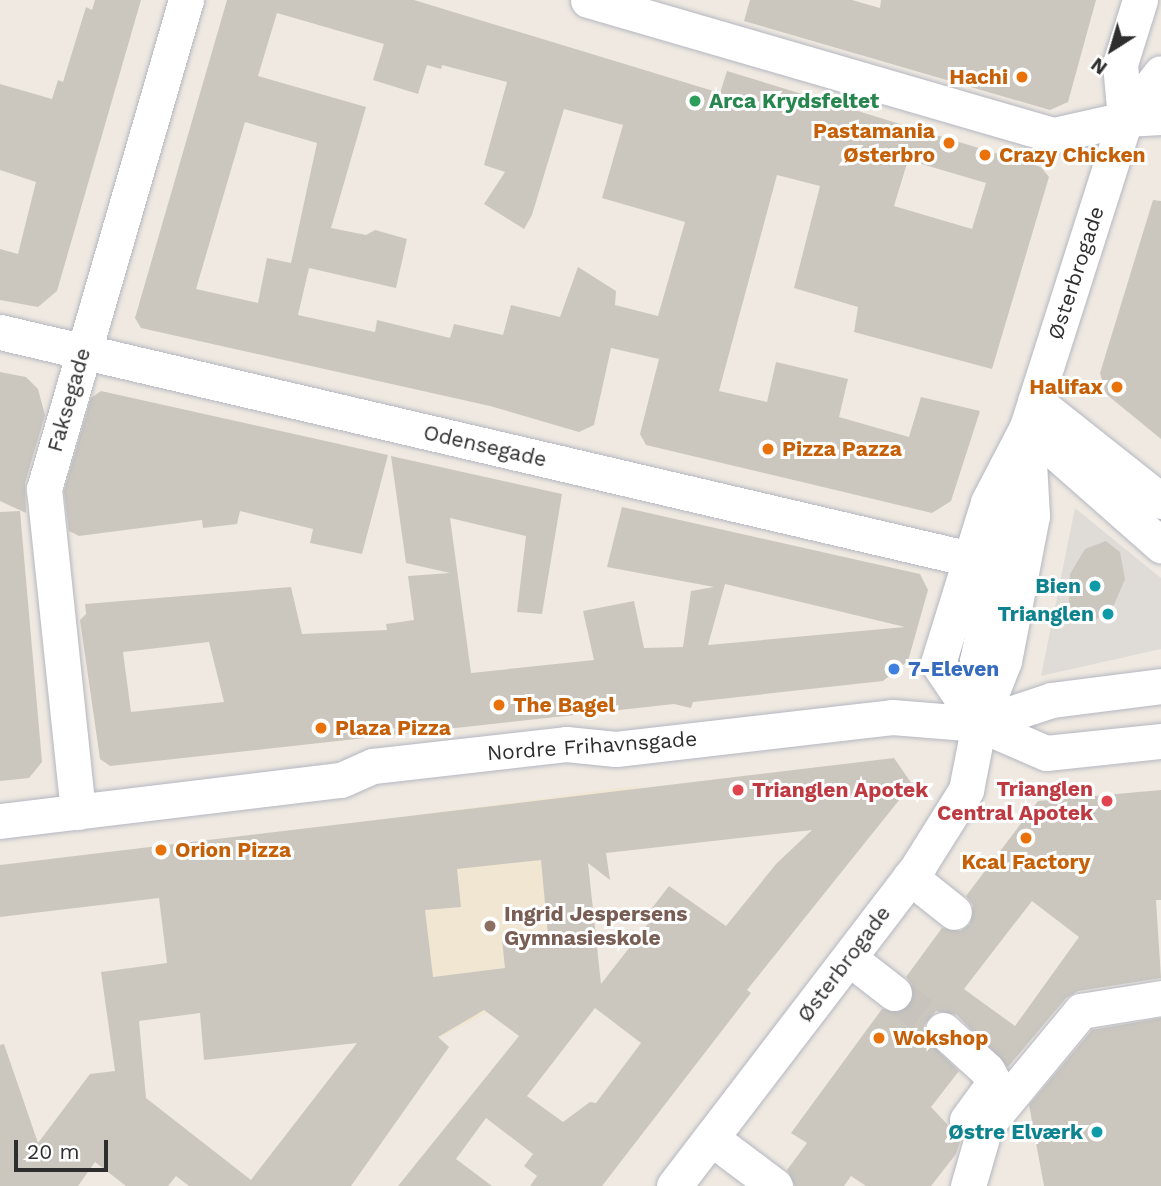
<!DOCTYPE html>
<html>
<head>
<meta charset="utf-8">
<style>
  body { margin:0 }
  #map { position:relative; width:1161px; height:1186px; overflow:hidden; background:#efe9e1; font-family:"Work Sans",sans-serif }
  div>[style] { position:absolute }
  .education>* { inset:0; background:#f0e6d1 }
  .plaza>* { inset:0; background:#dfdcd8 }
  .building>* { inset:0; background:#cbc7bf }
  .minor-tunnel>* { height:35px; margin-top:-17.5px; transform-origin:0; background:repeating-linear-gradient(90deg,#c8c4bd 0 35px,transparent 0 53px) }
  .roads { filter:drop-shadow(0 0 2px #b4b7c1) drop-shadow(0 0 2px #b4b7c1) }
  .minor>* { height:35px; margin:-17.5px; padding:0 17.5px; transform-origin:17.5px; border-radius:17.5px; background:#fff }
  .dots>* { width:19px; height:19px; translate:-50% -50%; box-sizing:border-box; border:4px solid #fff; border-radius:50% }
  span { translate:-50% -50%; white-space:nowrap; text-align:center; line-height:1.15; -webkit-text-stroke:6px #fff; paint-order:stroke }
  .food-label { font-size:21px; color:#c56008; font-weight:700 }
  .right { translate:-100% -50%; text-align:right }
  .left { translate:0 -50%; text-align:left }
  .leisure-label { font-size:21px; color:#27864d; font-weight:700 }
  .street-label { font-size:21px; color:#2e2e2e }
  .culture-label { font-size:21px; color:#0d838f; font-weight:700 }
  .shop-label { font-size:21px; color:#366cbe; font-weight:700 }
  .health-label { font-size:21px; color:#be3a42; font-weight:700 }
  .education-label { font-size:21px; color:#785e54; font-weight:700 }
  .north { position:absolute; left:1077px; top:14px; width:70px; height:70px; -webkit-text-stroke:5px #fff; paint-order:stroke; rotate:217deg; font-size:19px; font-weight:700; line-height:28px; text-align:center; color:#2e2e2e }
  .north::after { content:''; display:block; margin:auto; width:24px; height:32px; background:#2e2e2e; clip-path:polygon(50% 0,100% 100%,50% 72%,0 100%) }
  .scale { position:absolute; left:14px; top:1140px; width:94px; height:32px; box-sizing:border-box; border:4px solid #2e2e2e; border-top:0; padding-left:9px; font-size:21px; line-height:24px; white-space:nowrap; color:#2e2e2e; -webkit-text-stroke:5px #fff; paint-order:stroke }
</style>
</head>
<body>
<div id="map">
  <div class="education">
    <i style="clip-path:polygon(637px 786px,643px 832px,585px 840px,598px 951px,440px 1038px,449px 1047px,432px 1072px,401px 1050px,373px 821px)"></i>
  </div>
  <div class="plaza">
    <i style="clip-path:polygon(1075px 508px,1161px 578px,1161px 649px,1041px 676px)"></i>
  </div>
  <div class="building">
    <i style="clip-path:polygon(95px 0,141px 0,57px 291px,38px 307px,0 300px,0 249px,18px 254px,36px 182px,0 170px,0 84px,52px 99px,58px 80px,63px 82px,86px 7px,92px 10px)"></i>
    <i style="clip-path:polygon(evenodd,227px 0,414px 0,720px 93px,727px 71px,1041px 167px,1049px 177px,992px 369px,854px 332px,858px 307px,794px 288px,820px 186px,777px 175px,719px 391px,767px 402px,776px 362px,848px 379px,839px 417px,909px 437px,921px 397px,980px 411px,951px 501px,932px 513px,646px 445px,640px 434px,659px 359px,611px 348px,594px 425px,579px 432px,490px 406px,141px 328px,135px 318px,227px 0,277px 13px,384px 44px,373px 80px,418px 94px,427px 65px,441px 69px,442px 65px,507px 82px,484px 165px,505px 172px,484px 204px,524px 229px,532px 215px,564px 109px,623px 125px,602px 198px,685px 222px,658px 316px,615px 305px,616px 291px,578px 267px,560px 317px,511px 305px,503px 335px,454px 324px,450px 338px,377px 320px,375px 332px,298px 315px,309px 268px,396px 288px,407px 239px,375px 230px,366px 235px,331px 228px,366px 107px,258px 76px,277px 13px,227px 0,245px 122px,317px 143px,291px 263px,267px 258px,258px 303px,196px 289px,245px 122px,227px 0,908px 160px,986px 183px,972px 229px,894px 206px,908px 160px)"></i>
    <i style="clip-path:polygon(750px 0,852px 0,880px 8px,881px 0,1096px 0,1068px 102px,1050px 110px,744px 21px)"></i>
    <i style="clip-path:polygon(1153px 200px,1161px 201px,1161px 439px,1106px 394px,1100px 373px)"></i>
    <i style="clip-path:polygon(0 372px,26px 377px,38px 389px,45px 415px,25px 483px,26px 513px,0 501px)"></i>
    <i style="clip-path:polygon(101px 391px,388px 455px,362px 554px,310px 543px,313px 529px,240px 511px,237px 524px,203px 528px,202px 520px,79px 536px,69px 531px,64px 491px,91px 398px)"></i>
    <i style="clip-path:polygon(evenodd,391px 456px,562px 494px,542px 614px,517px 612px,526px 536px,450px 518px,471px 673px,594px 660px,583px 611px,634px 601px,644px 648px,683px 647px,691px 591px,714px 587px,607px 567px,622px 507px,920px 574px,928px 590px,908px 661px,883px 681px,693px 702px,691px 708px,674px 704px,110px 766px,100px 759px,80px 620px,86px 614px,85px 604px,291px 587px,302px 634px,387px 630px,386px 624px,414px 620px,408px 576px,450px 573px,406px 563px,391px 456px,725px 584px,905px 627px,708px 645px,725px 584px,391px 456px,209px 642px,224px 702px,131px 712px,123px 652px,209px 642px)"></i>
    <i style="clip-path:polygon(20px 511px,42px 762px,29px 778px,0 781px,0 512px)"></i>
    <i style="clip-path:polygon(1106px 541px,1120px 552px,1125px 579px,1114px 605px,1093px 622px,1083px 621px,1069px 605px,1070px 574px,1085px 549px)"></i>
    <i style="clip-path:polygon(evenodd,894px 758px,912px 784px,747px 990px,751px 993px,602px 1186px,530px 1186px,537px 1176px,524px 1166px,533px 1154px,486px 1118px,456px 1159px,492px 1186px,398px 1186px,519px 1036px,484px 1010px,438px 1037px,449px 1047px,351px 1186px,189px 1186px,176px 1176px,168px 1186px,126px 1186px,95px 1162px,78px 1186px,0 1186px,0 1045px,4px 1044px,38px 1143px,90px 1074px,115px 1071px,101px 972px,167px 963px,159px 898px,0 917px,0 865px,894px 758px,812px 830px,776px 864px,726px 926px,669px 886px,649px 912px,654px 916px,601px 984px,588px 863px,610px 880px,606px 853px,812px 830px,894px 758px,541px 860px,548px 935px,502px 940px,505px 968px,433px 977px,425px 910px,461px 907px,457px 869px,541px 860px,894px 758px,595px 1008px,641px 1043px,596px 1103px,590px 1102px,563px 1122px,527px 1096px,595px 1008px,894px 758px,200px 1013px,204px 1060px,357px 1043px,251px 1180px,146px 1098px,139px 1021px,200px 1013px)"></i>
    <i style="clip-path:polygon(evenodd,1161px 790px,1161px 900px,1156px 900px,1161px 978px,1078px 991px,1066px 998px,1008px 1067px,957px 1015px,936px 1011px,924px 1025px,924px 1037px,959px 1071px,931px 1107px,961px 1139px,956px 1154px,931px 1186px,866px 1186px,851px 1176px,844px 1186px,795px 1186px,787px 1170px,807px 1143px,791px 1133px,882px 1009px,901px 1012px,910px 1005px,913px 986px,906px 977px,942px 928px,961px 931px,970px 924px,973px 905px,966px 896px,1038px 801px,1161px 790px,1032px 901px,1079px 937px,1015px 1026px,964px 989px,1032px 901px)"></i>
    <i style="clip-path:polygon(1161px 1018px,1161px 1186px,1044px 1186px,1029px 1105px,1092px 1030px)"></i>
  </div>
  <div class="minor-tunnel">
    <i style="left:894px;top:993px;width:61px;rotate:37.1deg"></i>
  </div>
  <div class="roads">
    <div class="minor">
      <i style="left:588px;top:0;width:485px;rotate:16.2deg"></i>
      <i style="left:1054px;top:135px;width:73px;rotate:-12.7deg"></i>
      <i style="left:1125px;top:119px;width:36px;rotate:-3deg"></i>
      <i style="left:1125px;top:119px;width:55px;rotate:-95.2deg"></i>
      <i style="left:1120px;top:64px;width:67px;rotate:-72.6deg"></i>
      <i style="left:0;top:332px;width:996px;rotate:13.17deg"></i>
      <i style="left:1035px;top:401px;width:161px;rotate:38.4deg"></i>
      <i style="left:1027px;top:427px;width:179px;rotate:41.4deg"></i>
      <i style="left:978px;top:706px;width:45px;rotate:-91.3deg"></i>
      <i style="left:977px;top:661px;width:179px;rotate:-78.1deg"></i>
      <i style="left:979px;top:724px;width:73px;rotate:-123.9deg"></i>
      <i style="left:938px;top:663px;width:169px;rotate:-72.7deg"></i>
      <i style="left:988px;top:502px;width:85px;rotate:-62.5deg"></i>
      <i style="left:1027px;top:427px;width:323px;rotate:-72.3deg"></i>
      <i style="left:1125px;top:119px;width:58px;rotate:-52deg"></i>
      <i style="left:979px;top:724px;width:77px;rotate:-18.2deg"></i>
      <i style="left:1052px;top:700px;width:110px;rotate:-7.3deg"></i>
      <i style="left:78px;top:812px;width:325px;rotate:-96deg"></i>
      <i style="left:44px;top:489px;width:509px;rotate:-73.81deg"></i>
      <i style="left:0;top:821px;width:343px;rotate:-6.9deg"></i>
      <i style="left:341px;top:780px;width:35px;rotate:-24deg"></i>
      <i style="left:373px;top:766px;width:194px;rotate:-6.5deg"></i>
      <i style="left:566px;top:744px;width:50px;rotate:5.7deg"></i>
      <i style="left:616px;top:749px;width:278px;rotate:-6.6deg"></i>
      <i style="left:892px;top:717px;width:87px;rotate:4.6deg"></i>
      <i style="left:979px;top:724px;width:73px;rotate:23.4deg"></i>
      <i style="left:1046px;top:753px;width:116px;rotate:-6deg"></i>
      <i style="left:910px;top:877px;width:56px;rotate:38.5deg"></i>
      <i style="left:849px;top:958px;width:57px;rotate:37.9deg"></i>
      <i style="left:943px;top:1030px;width:59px;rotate:42.3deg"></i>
      <i style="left:987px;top:1070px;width:15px;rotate:62deg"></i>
      <i style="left:994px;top:1083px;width:46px;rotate:126.1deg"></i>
      <i style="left:711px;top:1138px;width:80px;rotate:36.9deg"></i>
      <i style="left:674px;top:1186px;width:404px;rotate:-52.6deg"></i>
      <i style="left:919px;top:865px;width:89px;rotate:-57.9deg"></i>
      <i style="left:966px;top:790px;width:67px;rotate:-78.9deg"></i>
      <i style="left:979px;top:724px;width:68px;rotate:-68.4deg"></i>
      <i style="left:1004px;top:661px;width:148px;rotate:-79.1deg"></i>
      <i style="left:1032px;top:516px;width:89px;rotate:-93.2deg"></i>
      <i style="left:968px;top:1186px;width:61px;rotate:-73.9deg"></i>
      <i style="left:985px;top:1127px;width:151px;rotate:-50.4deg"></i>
      <i style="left:1081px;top:1011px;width:81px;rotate:-9.2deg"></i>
    </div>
  </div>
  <div class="dots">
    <i style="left:1022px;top:77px;background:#e8710a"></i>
    <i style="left:695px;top:101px;background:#2e9e5b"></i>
    <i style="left:949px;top:143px;background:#e8710a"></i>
    <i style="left:985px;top:155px;background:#e8710a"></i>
    <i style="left:1117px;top:387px;background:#e8710a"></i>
    <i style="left:768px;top:449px;background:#e8710a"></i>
    <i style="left:1095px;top:586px;background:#0f9aa8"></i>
    <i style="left:1108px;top:614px;background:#0f9aa8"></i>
    <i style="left:894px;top:669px;background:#3f7fe0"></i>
    <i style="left:499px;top:705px;background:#e8710a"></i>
    <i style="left:321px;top:728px;background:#e8710a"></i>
    <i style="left:738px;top:790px;background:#e0444e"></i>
    <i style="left:1107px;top:801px;background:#e0444e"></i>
    <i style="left:1026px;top:838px;background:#e8710a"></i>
    <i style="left:161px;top:850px;background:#e8710a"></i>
    <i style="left:490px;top:926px;background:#8d6e63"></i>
    <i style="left:879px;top:1038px;background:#e8710a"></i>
    <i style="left:1097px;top:1132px;background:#0f9aa8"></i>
  </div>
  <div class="food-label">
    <span class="right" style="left:1008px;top:77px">Hachi</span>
    <span class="right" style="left:935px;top:143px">Pastamania<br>Østerbro</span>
    <span class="left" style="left:999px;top:155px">Crazy Chicken</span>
    <span class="right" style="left:1103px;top:387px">Halifax</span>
    <span class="left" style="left:782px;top:449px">Pizza Pazza</span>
    <span class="left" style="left:513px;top:705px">The Bagel</span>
    <span class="left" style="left:335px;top:728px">Plaza Pizza</span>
    <span class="left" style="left:175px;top:850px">Orion Pizza</span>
    <span style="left:1026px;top:862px">Kcal Factory</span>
    <span class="left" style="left:893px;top:1038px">Wokshop</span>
  </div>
  <div class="leisure-label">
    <span class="left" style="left:709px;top:101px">Arca Krydsfeltet</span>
  </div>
  <div class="street-label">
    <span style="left:1076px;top:273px;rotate:-72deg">Østerbrogade</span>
    <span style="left:69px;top:400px;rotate:-74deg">Faksegade</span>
    <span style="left:485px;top:446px;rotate:13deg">Odensegade</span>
    <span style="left:592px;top:746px;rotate:-4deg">Nordre Frihavnsgade</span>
    <span style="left:844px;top:964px;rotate:-53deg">Østerbrogade</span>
  </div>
  <div class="culture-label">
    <span class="right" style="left:1081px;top:586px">Bien</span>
    <span class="right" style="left:1094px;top:614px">Trianglen</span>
    <span class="right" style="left:1083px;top:1132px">Østre Elværk</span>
  </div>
  <div class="shop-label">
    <span class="left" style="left:908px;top:669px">7-Eleven</span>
  </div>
  <div class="health-label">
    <span class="right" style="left:1093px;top:801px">Trianglen<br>Central Apotek</span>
    <span class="left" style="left:752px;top:790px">Trianglen Apotek</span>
  </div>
  <div class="education-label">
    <span class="left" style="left:504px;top:926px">Ingrid Jespersens<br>Gymnasieskole</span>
  </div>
  <div class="north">N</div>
  <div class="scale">20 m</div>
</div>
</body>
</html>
